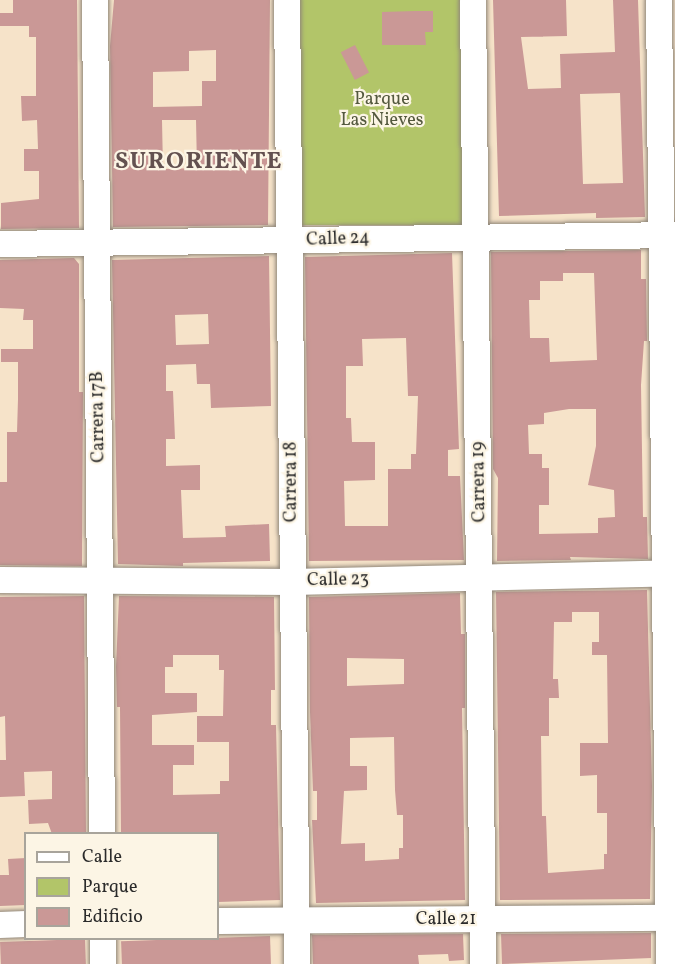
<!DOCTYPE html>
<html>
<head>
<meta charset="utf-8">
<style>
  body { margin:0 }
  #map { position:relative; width:675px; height:964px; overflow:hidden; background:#f6e3c9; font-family:Vollkorn,serif }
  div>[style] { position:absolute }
  .green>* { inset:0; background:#b2c569; transform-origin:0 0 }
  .building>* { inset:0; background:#ca9896; transform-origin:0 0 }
  .roads { filter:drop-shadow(0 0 2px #90877a) drop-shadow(0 0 2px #90877a) }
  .minor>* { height:26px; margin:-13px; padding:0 13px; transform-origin:13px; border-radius:13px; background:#fff }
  span { translate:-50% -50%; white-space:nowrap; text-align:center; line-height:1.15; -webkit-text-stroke:4.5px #fcf5e5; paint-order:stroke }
  .park-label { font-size:18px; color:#54593e }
  .street-label { font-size:18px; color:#2b2b2b }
  .district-label { font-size:24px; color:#635150; font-weight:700; letter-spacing:1.5px }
  .legend { position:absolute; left:24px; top:832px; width:195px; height:108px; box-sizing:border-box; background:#fcf5e5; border:2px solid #a8a49b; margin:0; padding:8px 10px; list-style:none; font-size:18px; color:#2b2b2b }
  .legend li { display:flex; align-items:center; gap:12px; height:30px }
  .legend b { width:30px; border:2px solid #a8a49b }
</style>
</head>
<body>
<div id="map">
  <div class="green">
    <i style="left:297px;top:0;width:166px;height:225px"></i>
  </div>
  <div class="building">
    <i style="clip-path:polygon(13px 0,77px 0,79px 228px,1px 229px,1px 203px,39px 199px,39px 171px,24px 171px,24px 149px,38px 149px,37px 120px,22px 121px,21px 96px,36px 96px,36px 37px,29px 37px,29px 26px,0 26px,0 13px,13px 13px)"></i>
    <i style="clip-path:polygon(evenodd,114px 0,270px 0,268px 225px,113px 227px,110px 46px,114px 0,216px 50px,216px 81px,202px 81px,202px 106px,153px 107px,153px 72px,189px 71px,189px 51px,216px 50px,114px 0,162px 120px,196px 120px,197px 168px,163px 169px,162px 120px)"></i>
    <i style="clip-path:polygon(evenodd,493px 0,566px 0,567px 36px,521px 37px,528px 89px,561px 88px,560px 54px,615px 52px,613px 0,638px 0,645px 217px,596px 218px,596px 213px,499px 216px,493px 0,620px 93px,623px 183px,583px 184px,580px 94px,620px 93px)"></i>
    <i style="clip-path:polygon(415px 11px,433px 11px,433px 32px,425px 32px,426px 45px,382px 45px,382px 12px)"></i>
    <i style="left:355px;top:45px;width:31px;height:16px;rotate:63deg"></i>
    <i style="clip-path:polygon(evenodd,641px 250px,641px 279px,646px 279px,647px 341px,644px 341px,641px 385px,643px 517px,647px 517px,648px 559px,570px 557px,571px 560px,497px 561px,498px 478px,493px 469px,491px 252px,641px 250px,563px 273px,594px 273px,597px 360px,550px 362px,549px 338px,530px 338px,529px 300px,540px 300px,540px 281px,563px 281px,563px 273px,641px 250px,569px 409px,596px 409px,596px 446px,588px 485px,614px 490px,615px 517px,598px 518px,598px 533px,539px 534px,539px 505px,549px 505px,549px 468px,542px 468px,542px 454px,529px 454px,528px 425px,544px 424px,544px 413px,569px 409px)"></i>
    <i style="clip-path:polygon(evenodd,452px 253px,459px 449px,448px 450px,448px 476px,460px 476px,464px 560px,309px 561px,305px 257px,452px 253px,406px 338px,408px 396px,418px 396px,416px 454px,411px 454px,411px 469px,388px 469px,388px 526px,345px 526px,344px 481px,375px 480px,375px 442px,352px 442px,351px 418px,346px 418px,346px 366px,363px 366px,362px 339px,406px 338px)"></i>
    <i style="clip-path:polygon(evenodd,269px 256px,271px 406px,211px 408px,210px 384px,197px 384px,196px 364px,166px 365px,166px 391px,173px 391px,175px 439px,166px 439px,166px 466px,200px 465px,200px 490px,181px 490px,183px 538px,226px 537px,225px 526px,269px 524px,270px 561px,183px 563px,183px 566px,118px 564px,112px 260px,269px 256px,208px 314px,209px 344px,176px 345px,175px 315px,208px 314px)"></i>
    <i style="clip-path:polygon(74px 258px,79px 264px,79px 392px,83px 392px,82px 566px,0 565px,0 482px,7px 482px,7px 432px,17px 432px,18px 399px,18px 362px,1px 362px,1px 349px,33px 349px,33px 320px,23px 320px,24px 309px,0 308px,0 260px)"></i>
    <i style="clip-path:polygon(evenodd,647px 590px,652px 786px,650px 899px,500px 900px,496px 592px,647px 590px,572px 612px,599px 612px,599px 642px,592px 642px,592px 655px,607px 655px,608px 743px,580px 743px,580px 776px,597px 775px,597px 813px,607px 813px,607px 854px,604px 854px,604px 869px,548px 873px,546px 816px,542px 816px,541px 736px,549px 736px,549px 698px,559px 698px,558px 679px,553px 679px,554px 622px,572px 622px,572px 612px)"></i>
    <i style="clip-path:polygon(evenodd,460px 593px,461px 634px,465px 634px,465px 708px,462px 708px,465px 900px,316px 903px,312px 820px,317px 820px,317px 791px,313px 791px,310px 712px,309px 597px,460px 593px,347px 658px,404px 659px,404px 684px,347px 686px,347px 658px,460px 593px,394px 737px,395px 790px,397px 815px,403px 815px,403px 848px,399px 848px,399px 859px,365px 861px,365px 843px,341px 844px,344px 791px,367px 790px,367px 766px,350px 766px,350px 738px,394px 737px)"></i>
    <i style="clip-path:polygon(84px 596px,86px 834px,52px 834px,48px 823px,29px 824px,28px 800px,52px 799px,52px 771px,24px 772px,25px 796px,0 797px,0 760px,6px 760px,5px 716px,0 717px,0 597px)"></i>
    <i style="clip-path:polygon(evenodd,119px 596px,274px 597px,275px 690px,271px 690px,271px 725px,276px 725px,280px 900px,218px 902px,218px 834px,121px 834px,120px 707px,117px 707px,116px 667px,119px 596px,173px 655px,219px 655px,219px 670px,224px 670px,223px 716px,197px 716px,197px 742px,229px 742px,229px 781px,220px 781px,220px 794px,173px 795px,173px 765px,194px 765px,194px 745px,152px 745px,152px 715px,197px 712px,197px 693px,165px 693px,165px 667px,173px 667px,173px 655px)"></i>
    <i style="clip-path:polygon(26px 858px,26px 905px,0 906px,0 875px,9px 875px,8px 859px)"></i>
    <i style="clip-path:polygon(651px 933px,651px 958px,502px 964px,501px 934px)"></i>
    <i style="clip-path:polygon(463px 934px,464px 960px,449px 961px,448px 954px,418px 955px,419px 964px,313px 964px,312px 935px)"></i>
    <i style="left:270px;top:936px;width:28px;height:149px;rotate:88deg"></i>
    <i style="left:85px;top:939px;width:25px;height:85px;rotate:88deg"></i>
  </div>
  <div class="roads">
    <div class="minor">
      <i style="left:95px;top:0;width:834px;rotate:89.52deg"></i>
      <i style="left:287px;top:0;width:964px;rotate:89.41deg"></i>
      <i style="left:473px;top:0;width:964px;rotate:89.41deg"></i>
      <i style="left:659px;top:0;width:964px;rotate:89.41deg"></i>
      <i style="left:0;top:244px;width:675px;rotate:-0.76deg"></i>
      <i style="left:0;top:580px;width:292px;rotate:0.4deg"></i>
      <i style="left:292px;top:582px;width:383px;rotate:-1.3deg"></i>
      <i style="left:218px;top:921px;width:457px;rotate:-0.4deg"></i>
      <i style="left:0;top:925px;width:26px;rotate:-2deg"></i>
      <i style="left:103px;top:938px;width:26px;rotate:90deg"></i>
    </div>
  </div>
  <div class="park-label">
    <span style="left:382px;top:111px">Parque<br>Las Nieves</span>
  </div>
  <div class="street-label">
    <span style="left:338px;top:240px;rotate:-2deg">Calle 24</span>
    <span style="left:99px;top:417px;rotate:-91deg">Carrera 17B</span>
    <span style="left:292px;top:482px;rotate:-90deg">Carrera 18</span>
    <span style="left:480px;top:482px;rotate:-91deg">Carrera 19</span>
    <span style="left:338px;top:581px;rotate:-1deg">Calle 23</span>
    <span style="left:446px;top:920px">Calle 21</span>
  </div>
  <div class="district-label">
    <span style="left:199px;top:163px">SURORIENTE</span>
  </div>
  <ul class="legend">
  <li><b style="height:8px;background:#fff"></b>Calle</li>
  <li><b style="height:16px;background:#b2c569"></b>Parque</li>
  <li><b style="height:16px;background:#ca9896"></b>Edificio</li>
  </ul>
</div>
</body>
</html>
